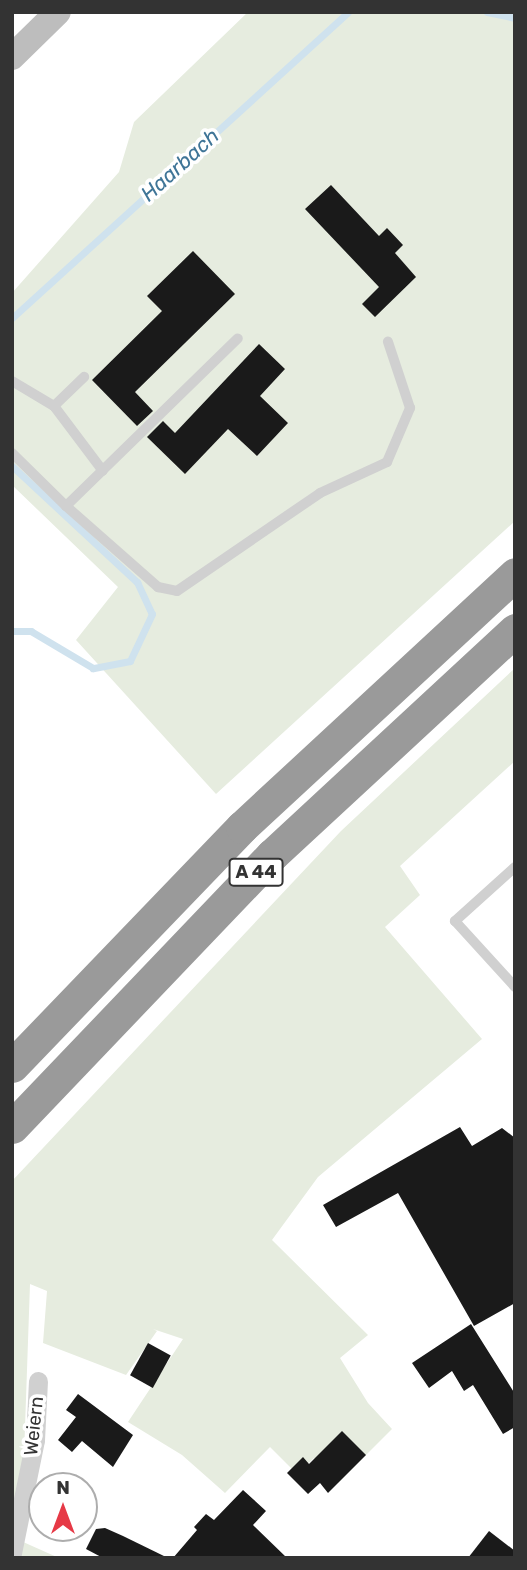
<!DOCTYPE html>
<html>
<head>
<meta charset="utf-8">
<style>
  body { margin:0 }
  #map { position:relative; width:527px; height:1570px; overflow:hidden; background:#fff; font-family:Rubik,sans-serif }
  div>[style] { position:absolute }
  .green>* { inset:0; background:#e6ecdf }
  .stream>* { height:7px; margin:-3.5px; padding:0 3.5px; transform-origin:3.5px; border-radius:3.5px; background:#cfe2ee }
  .building>* { inset:0; background:#1a1a1a; transform-origin:0 0 }
  .lane>* { height:10px; margin:-5px; padding:0 5px; transform-origin:5px; border-radius:5px; background:#d0d0d0 }
  .street>* { height:19px; margin:-9.5px; padding:0 9.5px; transform-origin:9.5px; border-radius:9.5px; background:#d0d0d0 }
  .secondary>* { height:26px; margin:-13px; padding:0 13px; transform-origin:13px; border-radius:13px; background:#bdbdbd }
  .highway>* { height:33px; margin:-16.5px; padding:0 16.5px; transform-origin:16.5px; border-radius:16.5px; background:#9a9a9a }
  span { translate:-50% -50%; white-space:nowrap; text-align:center; line-height:1.15; -webkit-text-stroke:7px #fff; paint-order:stroke }
  .shield-label span { padding:2px 5px; background:#fff; border:2px solid; border-radius:5px; -webkit-text-stroke-width:0 }
  .shield-label { font-size:18px; color:#333; font-weight:700 }
  .street-label { font-size:19px; color:#333 }
  .water-label { font-size:21px; color:#3f7597; font-style:italic }
  .frame { position:absolute; inset:0; border:14px solid #333; pointer-events:none }
  .north { position:absolute; left:28px; top:1472px; width:70px; height:70px; box-sizing:border-box; background:#fff; border:2px solid #adadad; border-radius:50%; rotate:0deg; font-size:19px; font-weight:700; line-height:28px; text-align:center; color:#333 }
  .north::after { content:''; display:block; margin:auto; width:24px; height:32px; background:#e63946; clip-path:polygon(50% 0,100% 100%,50% 72%,0 100%) }
</style>
</head>
<body>
<div id="map">
  <div class="green">
    <i style="clip-path:polygon(248px 12px,515px 12px,515px 521px,216px 794px,76px 640px,118px 587px,12px 485px,12px 293px,119px 172px,134px 122px)"></i>
    <i style="clip-path:polygon(515px 668px,515px 761px,400px 866px,420px 895px,385px 927px,482px 1039px,318px 1177px,272px 1240px,368px 1335px,340px 1358px,368px 1403px,392px 1429px,338px 1483px,314px 1458px,297px 1474px,270px 1447px,225px 1493px,182px 1455px,128px 1422px,183px 1339px,153px 1329px,157px 1331px,126px 1375px,43px 1343px,47px 1291px,30px 1284px,24px 1456px,12px 1514px,12px 1181px,341px 831px)"></i>
    <i style="clip-path:polygon(12px 1537px,59px 1558px,12px 1558px)"></i>
  </div>
  <div class="stream">
    <i style="left:487px;top:12px;width:29px;rotate:12deg"></i>
    <i style="left:12px;top:318px;width:454px;rotate:-42.3deg"></i>
    <i style="left:12px;top:466px;width:171px;rotate:42.9deg"></i>
    <i style="left:137px;top:582px;width:35px;rotate:65deg"></i>
    <i style="left:152px;top:614px;width:52px;rotate:115.1deg"></i>
    <i style="left:130px;top:661px;width:38px;rotate:169deg"></i>
    <i style="left:93px;top:668px;width:72px;rotate:-149.2deg"></i>
    <i style="left:31px;top:631px;width:19px;rotate:180deg"></i>
  </div>
  <div class="building">
    <i style="clip-path:polygon(331px 185px,379px 236px,387px 228px,403px 245px,395px 253px,416px 277px,375px 317px,362px 304px,379px 287px,305px 209px)"></i>
    <i style="clip-path:polygon(193px 251px,235px 294px,135px 392px,153px 411px,137px 426px,92px 380px,162px 311px,147px 296px)"></i>
    <i style="clip-path:polygon(259px 344px,285px 369px,260px 396px,288px 423px,257px 456px,228px 429px,185px 474px,147px 437px,163px 421px,175px 433px)"></i>
    <i style="clip-path:polygon(460px 1127px,472px 1146px,502px 1128px,515px 1138px,515px 1303px,474px 1326px,398px 1193px,336px 1227px,323px 1205px)"></i>
    <i style="clip-path:polygon(471px 1324px,515px 1394px,515px 1427px,503px 1434px,473px 1385px,464px 1391px,452px 1371px,429px 1388px,412px 1363px)"></i>
    <i style="left:148px;top:1343px;width:26px;height:37px;rotate:29deg"></i>
    <i style="clip-path:polygon(78px 1394px,133px 1435px,113px 1467px,82px 1441px,72px 1452px,58px 1440px,76px 1417px,66px 1410px)"></i>
    <i style="clip-path:polygon(342px 1431px,366px 1455px,328px 1493px,320px 1483px,308px 1494px,287px 1473px,303px 1457px,309px 1464px)"></i>
    <i style="clip-path:polygon(243px 1490px,266px 1511px,253px 1525px,287px 1558px,173px 1558px,197px 1530px,194px 1527px,206px 1514px,214px 1520px)"></i>
    <i style="clip-path:polygon(105px 1528px,123px 1536px,168px 1558px,103px 1558px,86px 1549px,96px 1529px)"></i>
    <i style="clip-path:polygon(489px 1531px,515px 1551px,515px 1558px,468px 1558px)"></i>
  </div>
  <div class="lane">
    <i style="left:12px;top:381px;width:49px;rotate:30.8deg"></i>
    <i style="left:54px;top:406px;width:81px;rotate:53deg"></i>
    <i style="left:54px;top:406px;width:42px;rotate:-44deg"></i>
    <i style="left:12px;top:453px;width:76px;rotate:44.5deg"></i>
    <i style="left:66px;top:506px;width:123px;rotate:41.4deg"></i>
    <i style="left:158px;top:587px;width:19px;rotate:12deg"></i>
    <i style="left:177px;top:591px;width:173px;rotate:-34.4deg"></i>
    <i style="left:320px;top:493px;width:74px;rotate:-24.8deg"></i>
    <i style="left:387px;top:462px;width:59px;rotate:-66.9deg"></i>
    <i style="left:410px;top:408px;width:70px;rotate:-108.4deg"></i>
    <i style="left:66px;top:506px;width:240px;rotate:-44.3deg"></i>
    <i style="left:515px;top:867px;width:81px;rotate:138deg"></i>
    <i style="left:455px;top:921px;width:89px;rotate:47.7deg"></i>
  </div>
  <div class="street">
    <i style="left:12px;top:1553px;width:115px;rotate:-78.5deg"></i>
    <i style="left:35px;top:1440px;width:59px;rotate:-87.1deg"></i>
  </div>
  <div class="secondary">
    <i style="left:12px;top:57px;width:64px;rotate:-44.4deg"></i>
  </div>
  <div class="highway">
    <i style="left:12px;top:1066px;width:332px;rotate:-46.1deg"></i>
    <i style="left:242px;top:827px;width:372px;rotate:-42.8deg"></i>
    <i style="left:12px;top:1127px;width:376px;rotate:-46.3deg"></i>
    <i style="left:272px;top:855px;width:331px;rotate:-42.8deg"></i>
  </div>
  <div class="shield-label">
    <span style="left:256px;top:872px">A 44</span>
  </div>
  <div class="street-label">
    <span style="left:34px;top:1426px;rotate:-84deg">Weiern</span>
  </div>
  <div class="water-label">
    <span style="left:180px;top:165px;rotate:-42deg">Haarbach</span>
  </div>
  <div class="frame"></div>
  <div class="north">N</div>
</div>
</body>
</html>
